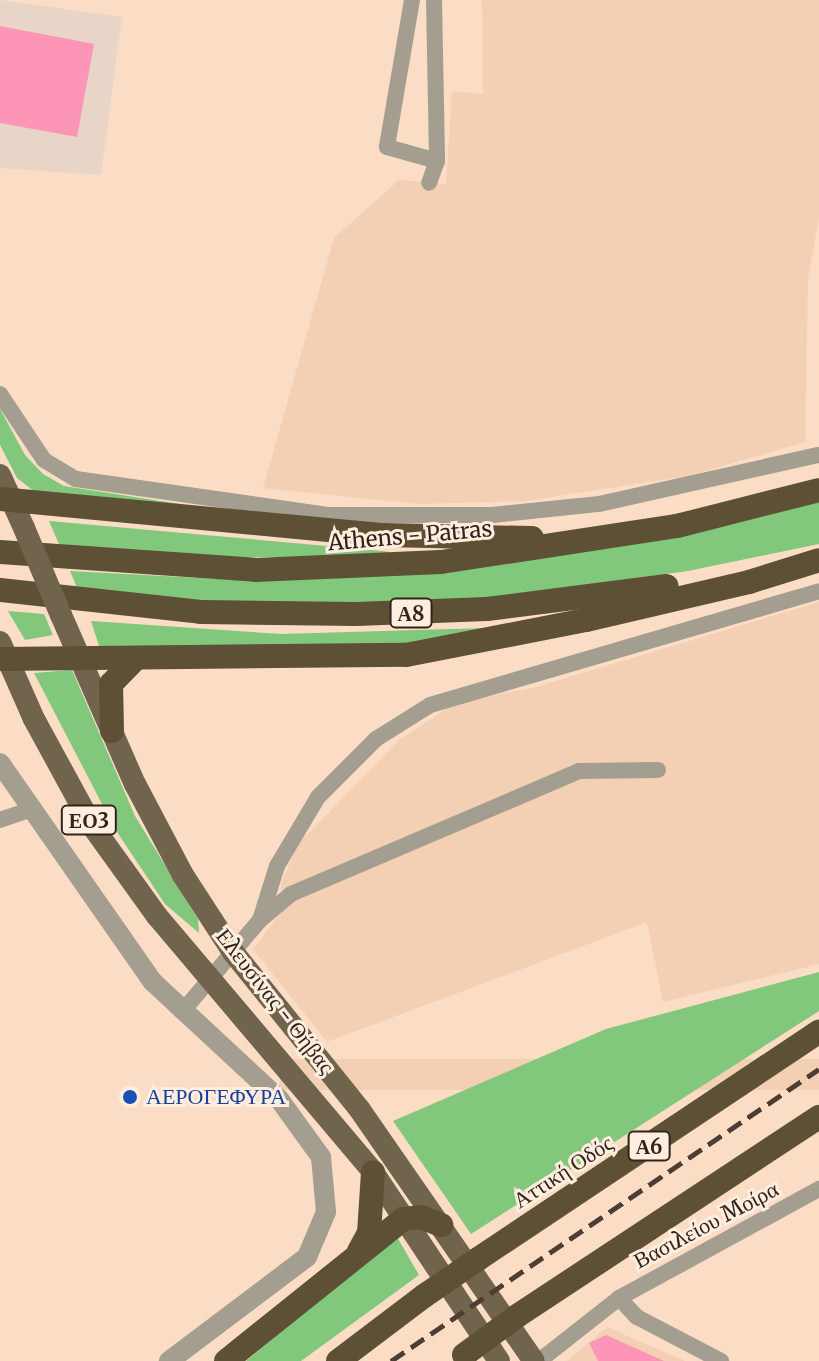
<!DOCTYPE html>
<html>
<head>
<meta charset="utf-8">
<style>
  body { margin:0 }
  #map { position:relative; width:819px; height:1361px; overflow:hidden; background:#fbddc5; font-family:Merriweather,serif }
  div>[style] { position:absolute }
  .commercial>* { inset:0; background:#e9d5c7 }
  .built>* { inset:0; background:#f3cfb3; transform-origin:0 0 }
  .green>* { inset:0; background:#81c77c }
  .building>* { inset:0; background:#fc95b6 }
  .minor>* { height:16px; margin:-8px; padding:0 8px; transform-origin:8px; border-radius:8px; background:#a49e90 }
  .tertiary>* { height:20px; margin:-10px; padding:0 10px; transform-origin:10px; border-radius:10px; background:#a49e90 }
  .primary>* { height:22px; margin:-11px; padding:0 11px; transform-origin:11px; border-radius:11px; background:#70644c }
  .motorway>* { height:24px; margin:-12px; padding:0 12px; transform-origin:12px; border-radius:12px; background:#5d5034 }
  .rail>* { height:5px; margin-top:-2.5px; transform-origin:0; background:repeating-linear-gradient(90deg,#4c3e34 0 16px,transparent 0 24px) }
  .primary-bridge>* { height:22px; margin:-11px; padding:0 11px; transform-origin:11px; border-radius:11px; background:#70644c }
  .motorway-bridge>* { height:24px; margin:-12px; padding:0 12px; transform-origin:12px; border-radius:12px; background:#5d5034 }
  .dots>* { width:22px; height:22px; translate:-50% -50%; box-sizing:border-box; border:4px solid #ffeddf; border-radius:50% }
  span { translate:-50% -50%; white-space:nowrap; text-align:center; line-height:1.15; -webkit-text-stroke:6px #ffeddf; paint-order:stroke }
  .shield-label span { padding:2px 6px; background:#ffeddf; border:2px solid; border-radius:6px; -webkit-text-stroke-width:0 }
  .shield-label { font-size:20px; color:#30251d; font-weight:700 }
  .street-label { font-size:22px; color:#30251d }
  .transit-label { font-size:22px; color:#164399 }
  .left { translate:0 -50%; text-align:left }
</style>
</head>
<body>
<div id="map">
  <div class="commercial">
    <i style="clip-path:polygon(0 0,122px 17px,101px 175px,0 168px)"></i>
  </div>
  <div class="built">
    <i style="clip-path:polygon(482px 0,819px 0,819px 217px,808px 279px,805px 442px,688px 476px,525px 501px,418px 504px,263px 488px,334px 238px,399px 180px,446px 184px,452px 91px,483px 94px)"></i>
    <i style="clip-path:polygon(819px 602px,819px 964px,663px 1002px,647px 922px,327px 1042px,253px 949px,283px 910px,281px 884px,298px 844px,399px 740px,455px 703px,536px 687px)"></i>
    <i style="left:819px;top:1059px;width:31px;height:539px;rotate:90deg"></i>
    <i style="clip-path:polygon(607px 1327px,685px 1361px,567px 1361px)"></i>
  </div>
  <div class="green">
    <i style="clip-path:polygon(0 409px,25px 455px,43px 474px,64px 486px,244px 514px,35px 492px,17px 478px,0 445px)"></i>
    <i style="clip-path:polygon(819px 502px,819px 544px,688px 571px,487px 598px,356px 603px,201px 601px,78px 590px,70px 571px,255px 581px,443px 573px,679px 537px)"></i>
    <i style="clip-path:polygon(49px 521px,383px 551px,389px 552px,384px 557px,211px 557px,61px 549px)"></i>
    <i style="clip-path:polygon(8px 611px,44px 614px,53px 635px,25px 640px)"></i>
    <i style="clip-path:polygon(91px 621px,281px 634px,487px 628px,405px 648px,100px 649px)"></i>
    <i style="clip-path:polygon(72px 670px,135px 816px,198px 919px,199px 933px,165px 904px,115px 829px,34px 673px)"></i>
    <i style="clip-path:polygon(819px 972px,819px 1011px,471px 1234px,393px 1121px,606px 1029px)"></i>
    <i style="clip-path:polygon(397px 1237px,419px 1275px,301px 1361px,246px 1361px)"></i>
  </div>
  <div class="building">
    <i style="clip-path:polygon(0 26px,94px 44px,77px 137px,0 123px)"></i>
    <i style="clip-path:polygon(606px 1335px,664px 1361px,598px 1361px,589px 1343px)"></i>
  </div>
  <div class="minor">
    <i style="left:412px;top:0;width:149px;rotate:99.7deg"></i>
    <i style="left:387px;top:147px;width:52px;rotate:15.6deg"></i>
    <i style="left:437px;top:161px;width:23px;rotate:110deg"></i>
    <i style="left:434px;top:0;width:161px;rotate:88.9deg"></i>
    <i style="left:0;top:394px;width:79px;rotate:56.3deg"></i>
    <i style="left:44px;top:460px;width:37px;rotate:31deg"></i>
    <i style="left:76px;top:479px;width:256px;rotate:8.1deg"></i>
    <i style="left:329px;top:515px;width:163px"></i>
    <i style="left:492px;top:515px;width:108px;rotate:-5.9deg"></i>
    <i style="left:599px;top:504px;width:225px;rotate:-12.6deg"></i>
    <i style="left:0;top:820px;width:36px;rotate:-19deg"></i>
    <i style="left:260px;top:920px;width:57px;rotate:-72.5deg"></i>
    <i style="left:277px;top:866px;width:80px;rotate:-59.3deg"></i>
    <i style="left:318px;top:797px;width:82px;rotate:-45deg"></i>
    <i style="left:376px;top:739px;width:64px;rotate:-32.2deg"></i>
    <i style="left:430px;top:705px;width:405px;rotate:-16.3deg"></i>
    <i style="left:182px;top:1012px;width:121px;rotate:-49.7deg"></i>
    <i style="left:260px;top:920px;width:40px;rotate:-40deg"></i>
    <i style="left:291px;top:894px;width:313px;rotate:-23.1deg"></i>
    <i style="left:579px;top:771px;width:79px;rotate:-0.7deg"></i>
    <i style="left:619px;top:1298px;width:26px;rotate:47deg"></i>
    <i style="left:637px;top:1317px;width:95px;rotate:27.6deg"></i>
    <i style="left:539px;top:1361px;width:102px;rotate:-38.2deg"></i>
    <i style="left:619px;top:1298px;width:228px;rotate:-28.6deg"></i>
  </div>
  <div class="tertiary">
    <i style="left:0;top:763px;width:267px;rotate:55.1deg"></i>
    <i style="left:153px;top:982px;width:172px;rotate:42.9deg"></i>
    <i style="left:279px;top:1099px;width:72px;rotate:54.1deg"></i>
    <i style="left:321px;top:1157px;width:55px;rotate:84.8deg"></i>
    <i style="left:326px;top:1212px;width:49px;rotate:112.9deg"></i>
    <i style="left:307px;top:1257px;width:173px;rotate:143deg"></i>
  </div>
  <div class="primary">
    <i style="left:0;top:475px;width:58px;rotate:65.6deg"></i>
    <i style="left:61px;top:615px;width:184px;rotate:66.4deg"></i>
    <i style="left:135px;top:784px;width:103px;rotate:62.2deg"></i>
    <i style="left:183px;top:875px;width:92px;rotate:57deg"></i>
    <i style="left:233px;top:952px;width:203px;rotate:51.2deg"></i>
    <i style="left:360px;top:1110px;width:305px;rotate:55.3deg"></i>
    <i style="left:0;top:642px;width:84px;rotate:66.2deg"></i>
    <i style="left:34px;top:719px;width:123px;rotate:61.4deg"></i>
    <i style="left:93px;top:827px;width:110px;rotate:54.3deg"></i>
    <i style="left:157px;top:916px;width:335px;rotate:49.8deg"></i>
    <i style="left:373px;top:1172px;width:227px;rotate:56.3deg"></i>
  </div>
  <div class="motorway">
    <i style="left:0;top:499px;width:385px;rotate:5.4deg"></i>
    <i style="left:383px;top:535px;width:149px;rotate:1.2deg"></i>
    <i style="left:0;top:552px;width:256px;rotate:4deg"></i>
    <i style="left:255px;top:570px;width:186px;rotate:-2.5deg"></i>
    <i style="left:441px;top:562px;width:239px;rotate:-8.7deg"></i>
    <i style="left:677px;top:526px;width:146px;rotate:-14.2deg"></i>
    <i style="left:0;top:590px;width:202px;rotate:6.2deg"></i>
    <i style="left:201px;top:612px;width:155px;rotate:0.7deg"></i>
    <i style="left:356px;top:614px;width:131px;rotate:-2.2deg"></i>
    <i style="left:487px;top:609px;width:181px;rotate:-7.3deg"></i>
    <i style="left:0;top:659px;width:406px;rotate:-0.6deg"></i>
    <i style="left:406px;top:655px;width:183px;rotate:-11deg"></i>
    <i style="left:586px;top:620px;width:167px;rotate:-13.1deg"></i>
    <i style="left:749px;top:582px;width:73px;rotate:-17.4deg"></i>
    <i style="left:112px;top:731px;width:47px;rotate:-91.2deg"></i>
    <i style="left:111px;top:684px;width:36px;rotate:-46deg"></i>
    <i style="left:359px;top:1251px;width:21px;rotate:-61deg"></i>
    <i style="left:369px;top:1233px;width:61px;rotate:-86.2deg"></i>
    <i style="left:478px;top:1259px;width:410px;rotate:-33.7deg"></i>
    <i style="left:517px;top:1316px;width:362px;rotate:-33.4deg"></i>
    <i style="left:226px;top:1361px;width:227px;rotate:-38.7deg"></i>
    <i style="left:403px;top:1219px;width:18px;rotate:-6deg"></i>
    <i style="left:421px;top:1217px;width:22px;rotate:22deg"></i>
    <i style="left:338px;top:1361px;width:108px;rotate:-37.1deg"></i>
  </div>
  <div class="rail">
    <i style="left:391px;top:1361px;width:518px;rotate:-34.3deg"></i>
  </div>
  <div class="primary-bridge">
    <i style="left:24px;top:528px;width:95px;rotate:67deg"></i>
  </div>
  <div class="motorway-bridge">
    <i style="left:424px;top:1296px;width:65px;rotate:-34.4deg"></i>
    <i style="left:464px;top:1355px;width:66px;rotate:-36.3deg"></i>
  </div>
  <div class="dots">
    <i style="left:130px;top:1097px;background:#1a4fb4"></i>
  </div>
  <div class="shield-label">
    <span style="left:411px;top:613px">Α8</span>
    <span style="left:89px;top:820px">ΕΟ3</span>
    <span style="left:649px;top:1146px">Α6</span>
  </div>
  <div class="street-label">
    <span style="left:410px;top:536px;rotate:-5deg">Athens - Patras</span>
    <span style="left:275px;top:1001px;rotate:52deg">Ελευσίνας - Θήβας</span>
    <span style="left:563px;top:1172px;rotate:-33deg">Αττική Οδός</span>
    <span style="left:706px;top:1225px;rotate:-28deg">Βασιλείου Μοίρα</span>
  </div>
  <div class="transit-label">
    <span class="left" style="left:146px;top:1097px">ΑΕΡΟΓΕΦΥΡΑ</span>
  </div>
</div>
</body>
</html>
